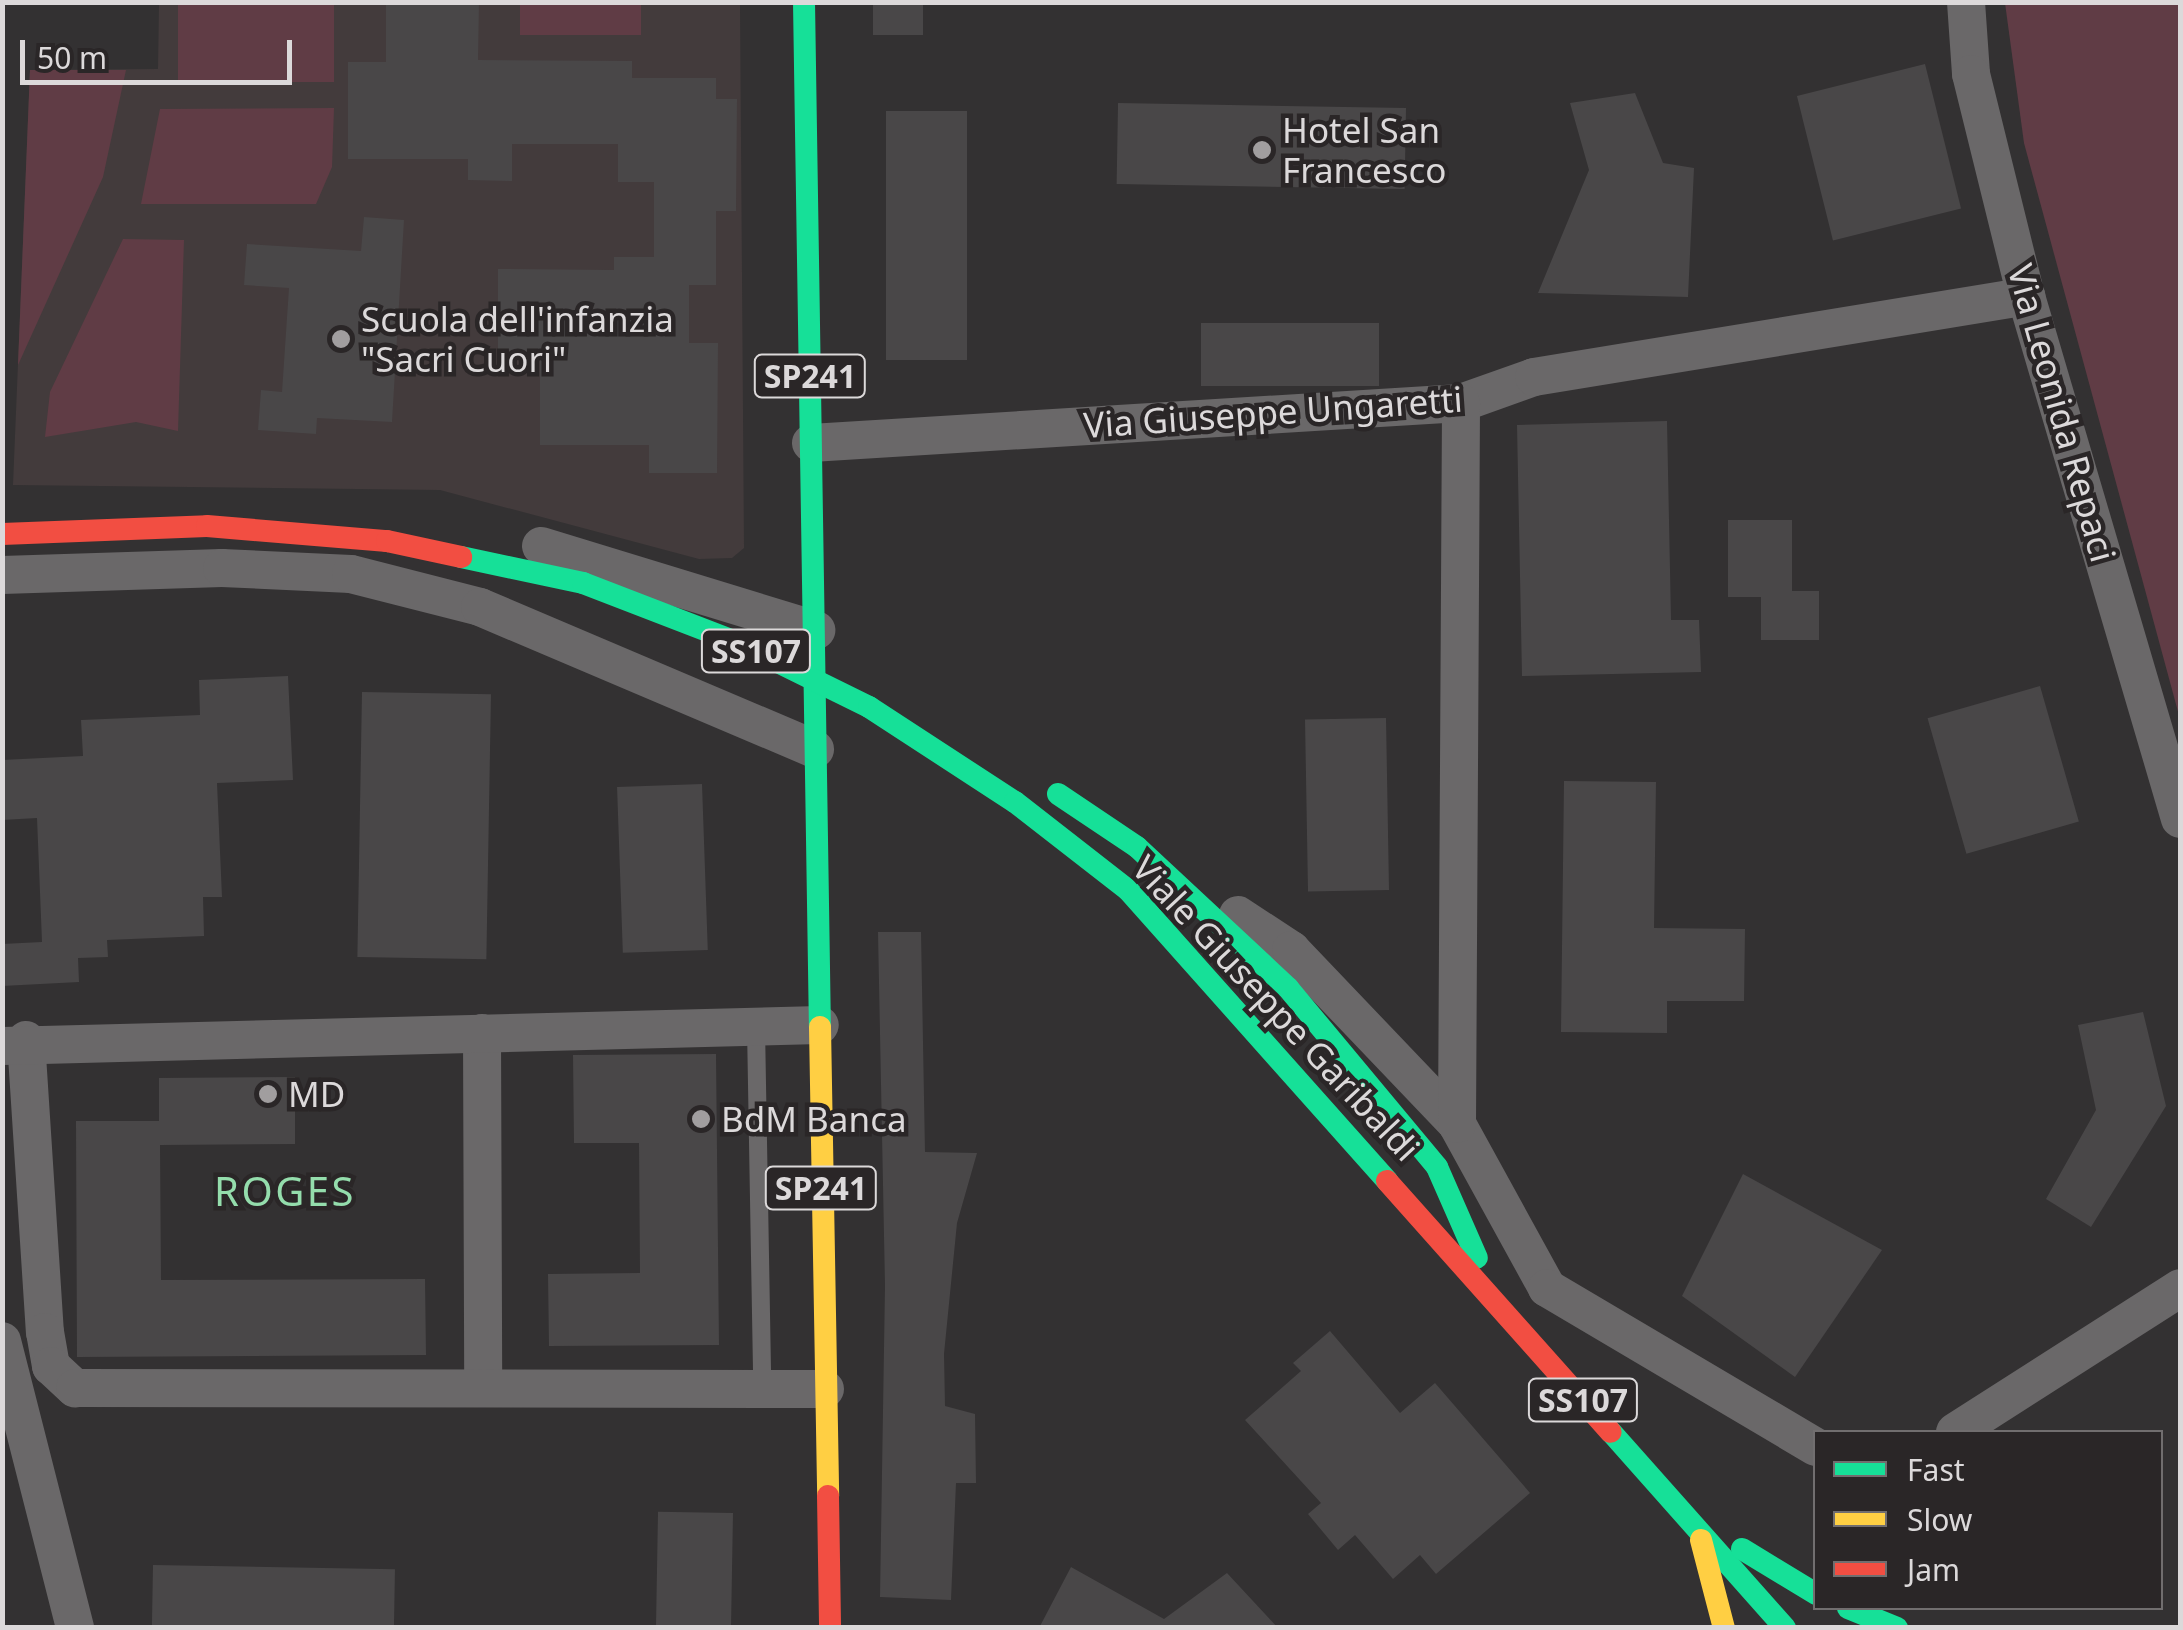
<!DOCTYPE html>
<html>
<head>
<meta charset="utf-8">
<style>
  body { margin:0 }
  #map { position:relative; width:2183px; height:1630px; overflow:hidden; background:#333132; font-family:"Noto Sans",sans-serif }
  div>[style] { position:absolute }
  .built>* { inset:0; background:#433b3c }
  .green>* { inset:0; background:#603c45; transform-origin:0 0 }
  .building>* { inset:0; background:#494748; transform-origin:0 0 }
  .lane>* { height:18px; margin:-9px; padding:0 9px; transform-origin:9px; border-radius:9px; background:#6a6869 }
  .street>* { height:38px; margin:-19px; padding:0 19px; transform-origin:19px; border-radius:19px; background:#6a6869 }
  .fast>* { height:22px; margin:-11px; padding:0 11px; transform-origin:11px; border-radius:11px; background:#16e098 }
  .slow>* { height:22px; margin:-11px; padding:0 11px; transform-origin:11px; border-radius:11px; background:#ffcf43 }
  .jam>* { height:22px; margin:-11px; padding:0 11px; transform-origin:11px; border-radius:11px; background:#f24e42 }
  .dots>* { width:28px; height:28px; translate:-50% -50%; box-sizing:border-box; border:5px solid #2a2627; border-radius:50% }
  span { translate:-50% -50%; white-space:nowrap; text-align:center; line-height:1.15; -webkit-text-stroke:9px #2a2627; paint-order:stroke }
  .shield-label span { padding:2px 8px; background:#2a2627; border:2px solid; border-radius:8px; -webkit-text-stroke-width:0 }
  .shield-label { font-size:32px; color:#dcd9da; font-weight:700 }
  .poi-label { font-size:35px; color:#dcd9da }
  .left { translate:0 -50%; text-align:left }
  .street-label { font-size:35px; color:#dcd9da }
  .quarter-label { font-size:40px; color:#94ddac; letter-spacing:2.5px }
  .frame { position:absolute; inset:0; border:5px solid #dcd9da; pointer-events:none }
  .legend { position:absolute; left:1813px; top:1430px; width:350px; height:180px; box-sizing:border-box; background:#2a2627; border:2px solid #716e6f; margin:0; padding:12px 18px; list-style:none; font-size:30px; color:#dcd9da }
  .legend li { display:flex; align-items:center; gap:20px; height:50px }
  .legend b { width:50px; border:2px solid #716e6f }
  .scale { position:absolute; left:20px; top:40px; width:272px; height:45px; box-sizing:border-box; border:5px solid #dcd9da; border-top:0; padding-left:12px; font-size:30px; line-height:35px; white-space:nowrap; color:#dcd9da; -webkit-text-stroke:8px #2a2627; paint-order:stroke }
</style>
</head>
<body>
<div id="map">
  <div class="built">
    <i style="clip-path:polygon(159px 3px,740px 3px,744px 548px,732px 558px,699px 559px,440px 490px,13px 485px,30px 70px,158px 69px)"></i>
  </div>
  <div class="green">
    <i style="left:178px;top:3px;width:156px;height:79px"></i>
    <i style="left:520px;top:3px;width:121px;height:32px"></i>
    <i style="clip-path:polygon(2005px 3px,2180px 3px,2180px 719px,2024px 143px)"></i>
    <i style="clip-path:polygon(30px 70px,126px 70px,103px 177px,18px 365px)"></i>
    <i style="clip-path:polygon(334px 108px,332px 167px,316px 204px,141px 204px,160px 109px)"></i>
    <i style="clip-path:polygon(123px 239px,184px 240px,178px 431px,136px 422px,45px 437px,50px 392px)"></i>
  </div>
  <div class="building">
    <i style="clip-path:polygon(386px 2px,479px 2px,478px 60px,632px 61px,632px 78px,716px 78px,716px 99px,737px 99px,736px 211px,716px 211px,716px 285px,689px 285px,689px 343px,718px 343px,717px 473px,649px 473px,649px 445px,540px 445px,540px 360px,498px 360px,498px 269px,614px 270px,614px 257px,654px 257px,654px 182px,618px 182px,618px 144px,512px 144px,512px 181px,468px 180px,468px 159px,348px 159px,348px 62px,386px 62px)"></i>
    <i style="left:873px;top:2px;width:50px;height:33px"></i>
    <i style="left:1925px;top:64px;width:149px;height:132px;rotate:76deg"></i>
    <i style="clip-path:polygon(1635px 93px,1663px 163px,1694px 168px,1688px 297px,1538px 293px,1589px 170px,1570px 103px)"></i>
    <i style="left:1406px;top:108px;width:81px;height:288px;rotate:91deg"></i>
    <i style="left:967px;top:111px;width:249px;height:81px;rotate:90deg"></i>
    <i style="clip-path:polygon(364px 217px,404px 220px,392px 422px,317px 418px,316px 434px,258px 430px,261px 390px,282px 392px,289px 288px,244px 285px,247px 244px,361px 251px)"></i>
    <i style="left:1379px;top:323px;width:63px;height:178px;rotate:90deg"></i>
    <i style="clip-path:polygon(1667px 421px,1671px 620px,1699px 620px,1701px 672px,1522px 676px,1517px 425px)"></i>
    <i style="clip-path:polygon(1728px 520px,1792px 520px,1792px 591px,1819px 591px,1819px 640px,1761px 640px,1761px 597px,1728px 597px)"></i>
    <i style="clip-path:polygon(288px 676px,293px 780px,217px 783px,222px 897px,203px 897px,204px 936px,107px 940px,108px 957px,78px 958px,79px 982px,2px 986px,2px 944px,42px 942px,37px 818px,2px 820px,2px 760px,83px 756px,81px 720px,200px 715px,199px 680px)"></i>
    <i style="left:2040px;top:686px;width:141px;height:117px;rotate:74deg"></i>
    <i style="left:362px;top:692px;width:129px;height:265px;rotate:1deg"></i>
    <i style="left:1386px;top:718px;width:172px;height:81px;rotate:89deg"></i>
    <i style="clip-path:polygon(1564px 781px,1656px 782px,1654px 928px,1745px 929px,1744px 1001px,1667px 1001px,1667px 1033px,1561px 1032px)"></i>
    <i style="left:702px;top:784px;width:166px;height:85px;rotate:88deg"></i>
    <i style="clip-path:polygon(878px 932px,921px 932px,925px 1152px,977px 1153px,957px 1223px,944px 1354px,945px 1406px,975px 1414px,976px 1483px,956px 1483px,951px 1600px,880px 1597px,885px 1286px)"></i>
    <i style="clip-path:polygon(2143px 1012px,2166px 1106px,2091px 1227px,2046px 1199px,2096px 1110px,2078px 1025px)"></i>
    <i style="clip-path:polygon(716px 1054px,719px 1345px,549px 1346px,548px 1274px,640px 1273px,639px 1143px,574px 1143px,573px 1055px)"></i>
    <i style="clip-path:polygon(295px 1077px,295px 1144px,160px 1145px,161px 1280px,425px 1279px,426px 1355px,77px 1357px,76px 1121px,159px 1121px,159px 1078px)"></i>
    <i style="clip-path:polygon(1743px 1174px,1882px 1250px,1795px 1377px,1682px 1296px)"></i>
    <i style="clip-path:polygon(1330px 1331px,1400px 1413px,1435px 1383px,1530px 1493px,1436px 1574px,1420px 1555px,1393px 1579px,1355px 1535px,1338px 1550px,1308px 1514px,1321px 1503px,1245px 1420px,1301px 1371px,1293px 1363px)"></i>
    <i style="left:733px;top:1513px;width:115px;height:75px;rotate:91deg"></i>
    <i style="left:153px;top:1565px;width:242px;height:63px;rotate:1deg"></i>
    <i style="clip-path:polygon(1071px 1567px,1164px 1619px,1227px 1573px,1278px 1628px,1039px 1628px)"></i>
  </div>
  <div class="lane">
    <i style="left:756px;top:1027px;width:361px;rotate:89deg"></i>
  </div>
  <div class="street">
    <i style="left:1966px;top:2px;width:72px;rotate:86deg"></i>
    <i style="left:1971px;top:74px;width:229px;rotate:76.1deg"></i>
    <i style="left:2026px;top:296px;width:545px;rotate:73.59deg"></i>
    <i style="left:811px;top:443px;width:651px;rotate:-3.52deg"></i>
    <i style="left:1461px;top:403px;width:77px;rotate:-19.6deg"></i>
    <i style="left:1534px;top:377px;width:499px;rotate:-9.3deg"></i>
    <i style="left:541px;top:546px;width:288px;rotate:17deg"></i>
    <i style="left:2px;top:575px;width:220px;rotate:-1.8deg"></i>
    <i style="left:222px;top:568px;width:129px;rotate:2.7deg"></i>
    <i style="left:351px;top:574px;width:133px;rotate:14.3deg"></i>
    <i style="left:480px;top:607px;width:364px;rotate:23deg"></i>
    <i style="left:1238px;top:915px;width:64px;rotate:33.4deg"></i>
    <i style="left:1291px;top:950px;width:240px;rotate:46.3deg"></i>
    <i style="left:1457px;top:1124px;width:187px;rotate:61.2deg"></i>
    <i style="left:1547px;top:1288px;width:312px;rotate:30.6deg"></i>
    <i style="left:482px;top:1033px;width:352px;rotate:89.8deg"></i>
    <i style="left:26px;top:1040px;width:293px;rotate:86.3deg"></i>
    <i style="left:45px;top:1332px;width:35px;rotate:80deg"></i>
    <i style="left:51px;top:1366px;width:33px;rotate:43deg"></i>
    <i style="left:75px;top:1388px;width:750px;rotate:0.08deg"></i>
    <i style="left:3px;top:1046px;width:817px;rotate:-1.47deg"></i>
    <i style="left:1457px;top:1124px;width:721px;rotate:-89.68deg"></i>
    <i style="left:2px;top:1341px;width:296px;rotate:75.7deg"></i>
    <i style="left:1955px;top:1432px;width:267px;rotate:-32.6deg"></i>
  </div>
  <div class="fast">
    <i style="left:804px;top:2px;width:1025px;rotate:89.11deg"></i>
    <i style="left:461px;top:557px;width:125px;rotate:12deg"></i>
    <i style="left:583px;top:583px;width:169px;rotate:21.1deg"></i>
    <i style="left:741px;top:644px;width:143px;rotate:26.2deg"></i>
    <i style="left:869px;top:707px;width:174px;rotate:33.1deg"></i>
    <i style="left:1015px;top:802px;width:143px;rotate:37.9deg"></i>
    <i style="left:1128px;top:890px;width:390px;rotate:48.3deg"></i>
    <i style="left:1058px;top:794px;width:95px;rotate:33.9deg"></i>
    <i style="left:1137px;top:847px;width:207px;rotate:43deg"></i>
    <i style="left:1288px;top:988px;width:233px;rotate:50.2deg"></i>
    <i style="left:1437px;top:1167px;width:99px;rotate:66.3deg"></i>
    <i style="left:1611px;top:1432px;width:262px;rotate:48.4deg"></i>
    <i style="left:1742px;top:1549px;width:87px;rotate:31.3deg"></i>
    <i style="left:1848px;top:1608px;width:53px;rotate:22.2deg"></i>
  </div>
  <div class="slow">
    <i style="left:820px;top:1027px;width:469px;rotate:89deg"></i>
    <i style="left:1701px;top:1540px;width:91px;rotate:75.4deg"></i>
  </div>
  <div class="jam">
    <i style="left:2px;top:534px;width:205px;rotate:-2.2deg"></i>
    <i style="left:207px;top:526px;width:181px;rotate:4.8deg"></i>
    <i style="left:387px;top:541px;width:76px;rotate:12.2deg"></i>
    <i style="left:1387px;top:1181px;width:336px;rotate:48.3deg"></i>
    <i style="left:828px;top:1496px;width:132px;rotate:89.1deg"></i>
  </div>
  <div class="dots">
    <i style="left:1262px;top:150px;background:#a19e9f"></i>
    <i style="left:341px;top:339px;background:#a19e9f"></i>
    <i style="left:268px;top:1094px;background:#a19e9f"></i>
    <i style="left:701px;top:1119px;background:#a19e9f"></i>
  </div>
  <div class="shield-label">
    <span style="left:810px;top:376px">SP241</span>
    <span style="left:756px;top:651px">SS107</span>
    <span style="left:821px;top:1188px">SP241</span>
    <span style="left:1583px;top:1400px">SS107</span>
  </div>
  <div class="poi-label">
    <span class="left" style="left:1282px;top:150px">Hotel San<br>Francesco</span>
    <span class="left" style="left:361px;top:339px">Scuola dell'infanzia<br>"Sacri Cuori"</span>
    <span class="left" style="left:288px;top:1094px">MD</span>
    <span class="left" style="left:721px;top:1119px">BdM Banca</span>
  </div>
  <div class="street-label">
    <span style="left:1273px;top:412px;rotate:-4deg">Via Giuseppe Ungaretti</span>
    <span style="left:2062px;top:413px;rotate:74deg">Via Leonida Repaci</span>
    <span style="left:1276px;top:1008px;rotate:47deg">Viale Giuseppe Garibaldi</span>
  </div>
  <div class="quarter-label">
    <span style="left:285px;top:1191px">ROGES</span>
  </div>
  <div class="frame"></div>
  <ul class="legend">
  <li><b style="height:12px;background:#16e098"></b>Fast</li>
  <li><b style="height:12px;background:#ffcf43"></b>Slow</li>
  <li><b style="height:12px;background:#f24e42"></b>Jam</li>
  </ul>
  <div class="scale">50 m</div>
</div>
</body>
</html>
